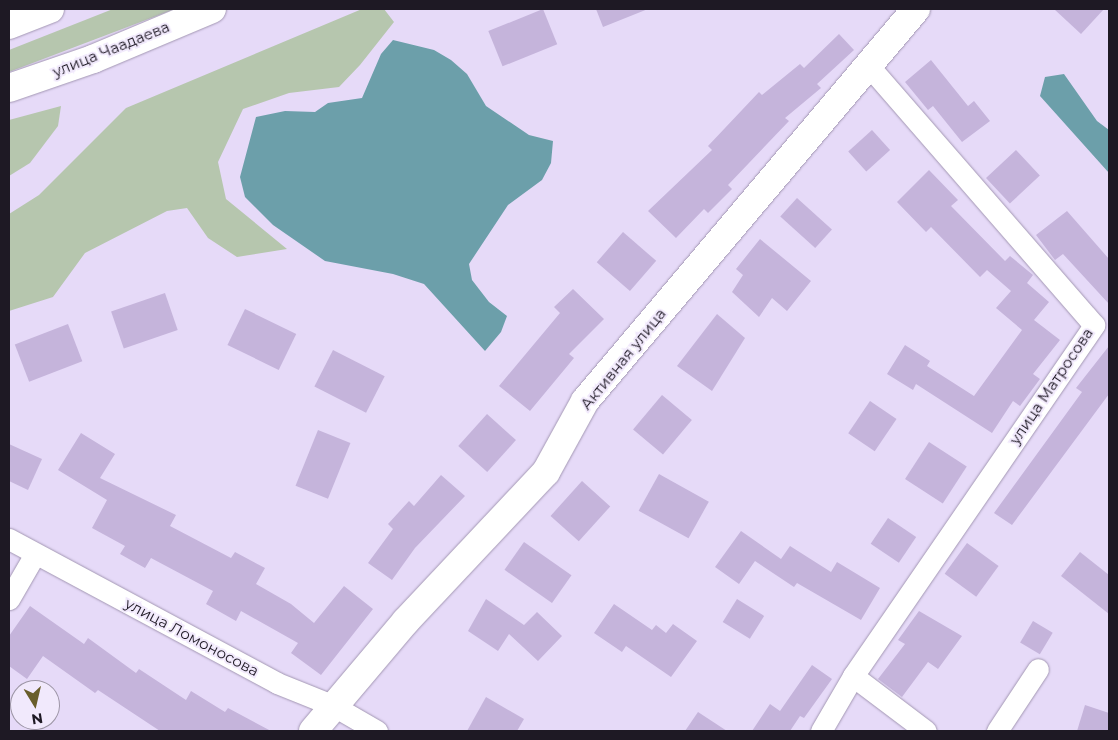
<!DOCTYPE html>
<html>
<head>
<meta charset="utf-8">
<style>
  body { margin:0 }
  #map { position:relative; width:1118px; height:740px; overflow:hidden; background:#e6daf8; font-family:Montserrat,sans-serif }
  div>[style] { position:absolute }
  .green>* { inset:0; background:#b6c6ae }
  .water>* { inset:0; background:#6c9faa }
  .building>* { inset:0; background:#c5b4db; transform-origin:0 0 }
  .roads { filter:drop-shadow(0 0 1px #a397b3) drop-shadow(0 0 1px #a397b3) }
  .minor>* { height:21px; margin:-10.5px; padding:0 10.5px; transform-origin:10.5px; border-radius:10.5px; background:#fff }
  .major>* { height:28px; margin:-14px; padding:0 14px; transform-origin:14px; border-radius:14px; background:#fff }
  span { translate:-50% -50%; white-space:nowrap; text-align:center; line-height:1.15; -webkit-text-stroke:4px #f1e9fc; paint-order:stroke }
  .street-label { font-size:15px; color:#1e1924 }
  .frame { position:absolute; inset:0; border:10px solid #1e1924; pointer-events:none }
  .north { position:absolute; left:10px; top:680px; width:50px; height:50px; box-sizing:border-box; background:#f1e9fc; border:1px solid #9d96a6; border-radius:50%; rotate:171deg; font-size:14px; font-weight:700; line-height:20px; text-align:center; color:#1e1924 }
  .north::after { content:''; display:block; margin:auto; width:18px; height:22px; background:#695e2b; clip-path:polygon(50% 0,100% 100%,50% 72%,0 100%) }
</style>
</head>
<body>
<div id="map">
  <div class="green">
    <i style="clip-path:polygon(113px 9px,175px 9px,9px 72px,9px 50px)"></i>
    <i style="clip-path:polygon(362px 9px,384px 9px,394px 22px,360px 65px,339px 87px,289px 93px,243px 109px,218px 162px,226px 199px,287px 249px,237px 257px,208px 238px,187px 208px,167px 211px,85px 253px,53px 297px,9px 311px,9px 214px,39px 195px,126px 108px)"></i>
    <i style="clip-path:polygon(61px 106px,58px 126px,30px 163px,9px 176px,9px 120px)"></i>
  </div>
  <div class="water">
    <i style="clip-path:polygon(393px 40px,434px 50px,451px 60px,467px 74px,486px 106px,529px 135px,553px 141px,551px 163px,542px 180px,508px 205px,469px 264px,472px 280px,489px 302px,507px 316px,501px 332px,485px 351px,424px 284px,393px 274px,325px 261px,273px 225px,245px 197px,240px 177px,256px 117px,285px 111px,315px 112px,328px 103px,362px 98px,381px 54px)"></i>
    <i style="clip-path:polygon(1064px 74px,1097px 121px,1109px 130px,1109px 173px,1040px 96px,1045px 77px)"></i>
  </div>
  <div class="building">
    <i style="left:543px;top:9px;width:38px;height:59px;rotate:68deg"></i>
    <i style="clip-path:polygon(596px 9px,648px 9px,603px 27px)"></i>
    <i style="clip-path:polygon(1054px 9px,1104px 9px,1081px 34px)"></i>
    <i style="clip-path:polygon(839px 34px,854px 50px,817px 84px,821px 88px,785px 118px,789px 121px,728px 185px,732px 189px,708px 213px,704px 209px,676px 238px,648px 211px,712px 150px,708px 146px,759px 92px,762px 95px,800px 64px,804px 68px)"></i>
    <i style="clip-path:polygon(931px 60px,968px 106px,974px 101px,990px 121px,962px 142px,933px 106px,928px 110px,905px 82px)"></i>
    <i style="left:872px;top:130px;width:27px;height:32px;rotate:48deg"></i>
    <i style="left:1016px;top:150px;width:35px;height:41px;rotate:47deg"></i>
    <i style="clip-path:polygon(929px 170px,958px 200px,951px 206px,1005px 261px,1010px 256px,1033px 275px,1027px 283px,1049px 302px,1034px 320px,1060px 340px,1033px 374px,1040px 379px,1020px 406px,1013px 401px,992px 433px,916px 384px,913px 390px,887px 374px,905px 345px,930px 361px,927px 366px,974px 396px,1022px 330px,996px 308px,1011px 291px,987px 270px,980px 277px,931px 227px,926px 232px,897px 202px)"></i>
    <i style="left:797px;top:198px;width:47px;height:25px;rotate:42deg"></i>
    <i style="clip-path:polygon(1067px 211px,1109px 259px,1109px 304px,1063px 254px,1055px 260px,1036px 235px)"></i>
    <i style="left:623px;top:232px;width:44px;height:40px;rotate:41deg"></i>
    <i style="clip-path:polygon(760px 239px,811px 281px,787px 311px,772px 298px,759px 317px,732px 292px,743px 275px,736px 269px)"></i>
    <i style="clip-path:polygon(573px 289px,604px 319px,569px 354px,574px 358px,530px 411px,499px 386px,560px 313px,554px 307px)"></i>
    <i style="left:165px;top:293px;width:39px;height:57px;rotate:71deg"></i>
    <i style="left:245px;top:309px;width:57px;height:40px;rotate:26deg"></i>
    <i style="clip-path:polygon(717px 314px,745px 338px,712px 391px,677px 366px)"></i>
    <i style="left:68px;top:324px;width:40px;height:57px;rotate:69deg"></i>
    <i style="clip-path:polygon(1109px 346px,1109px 394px,1012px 525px,994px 513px,1082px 392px,1076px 388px)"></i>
    <i style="left:333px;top:350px;width:58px;height:41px;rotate:27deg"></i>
    <i style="left:662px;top:395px;width:39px;height:45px;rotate:40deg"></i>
    <i style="left:870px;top:401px;width:32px;height:39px;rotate:34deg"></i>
    <i style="left:487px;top:414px;width:39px;height:43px;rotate:42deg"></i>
    <i style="left:318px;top:430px;width:35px;height:60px;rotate:22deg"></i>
    <i style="clip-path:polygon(81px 433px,115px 454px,100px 478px,176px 515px,170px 526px,231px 558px,235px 552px,265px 568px,256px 584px,291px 604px,314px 623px,344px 586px,373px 609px,321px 675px,291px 653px,298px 643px,241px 611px,236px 621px,206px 604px,213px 591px,151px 558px,145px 568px,120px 554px,125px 546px,92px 528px,107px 500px,58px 470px)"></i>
    <i style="left:929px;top:442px;width:45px;height:44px;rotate:33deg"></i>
    <i style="clip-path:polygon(9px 444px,42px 459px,28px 490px,9px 481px)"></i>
    <i style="left:659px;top:474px;width:57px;height:42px;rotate:29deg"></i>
    <i style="clip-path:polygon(441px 475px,465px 496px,415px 548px,392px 580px,368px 563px,393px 529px,388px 524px,409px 501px,414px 506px)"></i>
    <i style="left:582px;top:481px;width:38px;height:47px;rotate:42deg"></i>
    <i style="left:888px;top:518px;width:34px;height:31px;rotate:34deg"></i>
    <i style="clip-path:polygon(741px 531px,781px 559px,790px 546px,831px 572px,837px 562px,880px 588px,861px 620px,797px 583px,794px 587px,755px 561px,739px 584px,715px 567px)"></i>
    <i style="left:524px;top:542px;width:58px;height:34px;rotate:35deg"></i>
    <i style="left:967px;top:543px;width:39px;height:38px;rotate:36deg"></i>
    <i style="clip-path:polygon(1080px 552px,1109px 575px,1109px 614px,1061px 576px)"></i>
    <i style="clip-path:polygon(486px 599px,524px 625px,537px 612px,562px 636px,538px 661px,509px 634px,498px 651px,468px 631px)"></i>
    <i style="left:737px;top:599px;width:32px;height:27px;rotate:32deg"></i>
    <i style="clip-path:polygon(614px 604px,652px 630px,656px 625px,666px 633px,673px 624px,697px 641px,671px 677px,626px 646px,622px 652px,594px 633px)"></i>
    <i style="clip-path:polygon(30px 606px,84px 644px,88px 638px,136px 673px,139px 669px,186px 700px,191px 691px,225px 712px,228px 708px,271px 731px,160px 731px,98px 690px,95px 693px,43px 656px,27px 679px,9px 666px,9px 636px)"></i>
    <i style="clip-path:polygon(919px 611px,962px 636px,938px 669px,928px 662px,902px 697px,878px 679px,905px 644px,898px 640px)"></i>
    <i style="left:1033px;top:621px;width:23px;height:25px;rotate:31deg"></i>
    <i style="clip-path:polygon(812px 665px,832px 679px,804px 718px,800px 716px,790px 731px,752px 731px,770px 704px,780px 711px)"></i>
    <i style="clip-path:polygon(486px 697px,524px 719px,517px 731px,467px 731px)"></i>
    <i style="clip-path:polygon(1085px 705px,1109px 713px,1109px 731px,1077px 731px)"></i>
    <i style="clip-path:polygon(698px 712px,727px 731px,685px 731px)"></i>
  </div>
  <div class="roads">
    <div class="minor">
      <i style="left:9px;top:539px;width:304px;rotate:28.2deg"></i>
      <i style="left:277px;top:683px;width:59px;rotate:21.8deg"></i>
      <i style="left:332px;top:705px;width:52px;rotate:30deg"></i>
      <i style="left:9px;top:599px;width:52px;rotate:-60deg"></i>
      <i style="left:853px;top:676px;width:91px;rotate:37deg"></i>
      <i style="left:821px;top:731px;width:64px;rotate:-59.8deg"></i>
      <i style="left:853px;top:676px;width:426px;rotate:-55.5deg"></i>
      <i style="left:1094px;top:325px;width:342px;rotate:-131deg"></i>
      <i style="left:997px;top:731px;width:74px;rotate:-56.5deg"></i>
    </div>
    <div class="major">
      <i style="left:9px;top:25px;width:44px;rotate:-21.3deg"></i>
      <i style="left:9px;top:88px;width:89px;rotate:-19deg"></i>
      <i style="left:93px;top:59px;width:129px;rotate:-22.8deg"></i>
      <i style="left:313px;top:731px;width:144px;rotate:-49.8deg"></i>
      <i style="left:406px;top:621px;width:204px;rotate:-46.8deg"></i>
      <i style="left:546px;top:472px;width:81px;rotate:-61.2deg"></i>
      <i style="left:585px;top:401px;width:513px;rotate:-49.82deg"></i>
    </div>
  </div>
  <div class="street-label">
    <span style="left:111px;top:49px;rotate:-22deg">улица Чаадаева</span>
    <span style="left:623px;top:359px;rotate:-51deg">Активная улица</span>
    <span style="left:1051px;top:386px;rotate:-56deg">улица Матросова</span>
    <span style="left:192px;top:637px;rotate:28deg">улица Ломоносова</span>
  </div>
  <div class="frame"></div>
  <div class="north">N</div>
</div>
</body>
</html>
